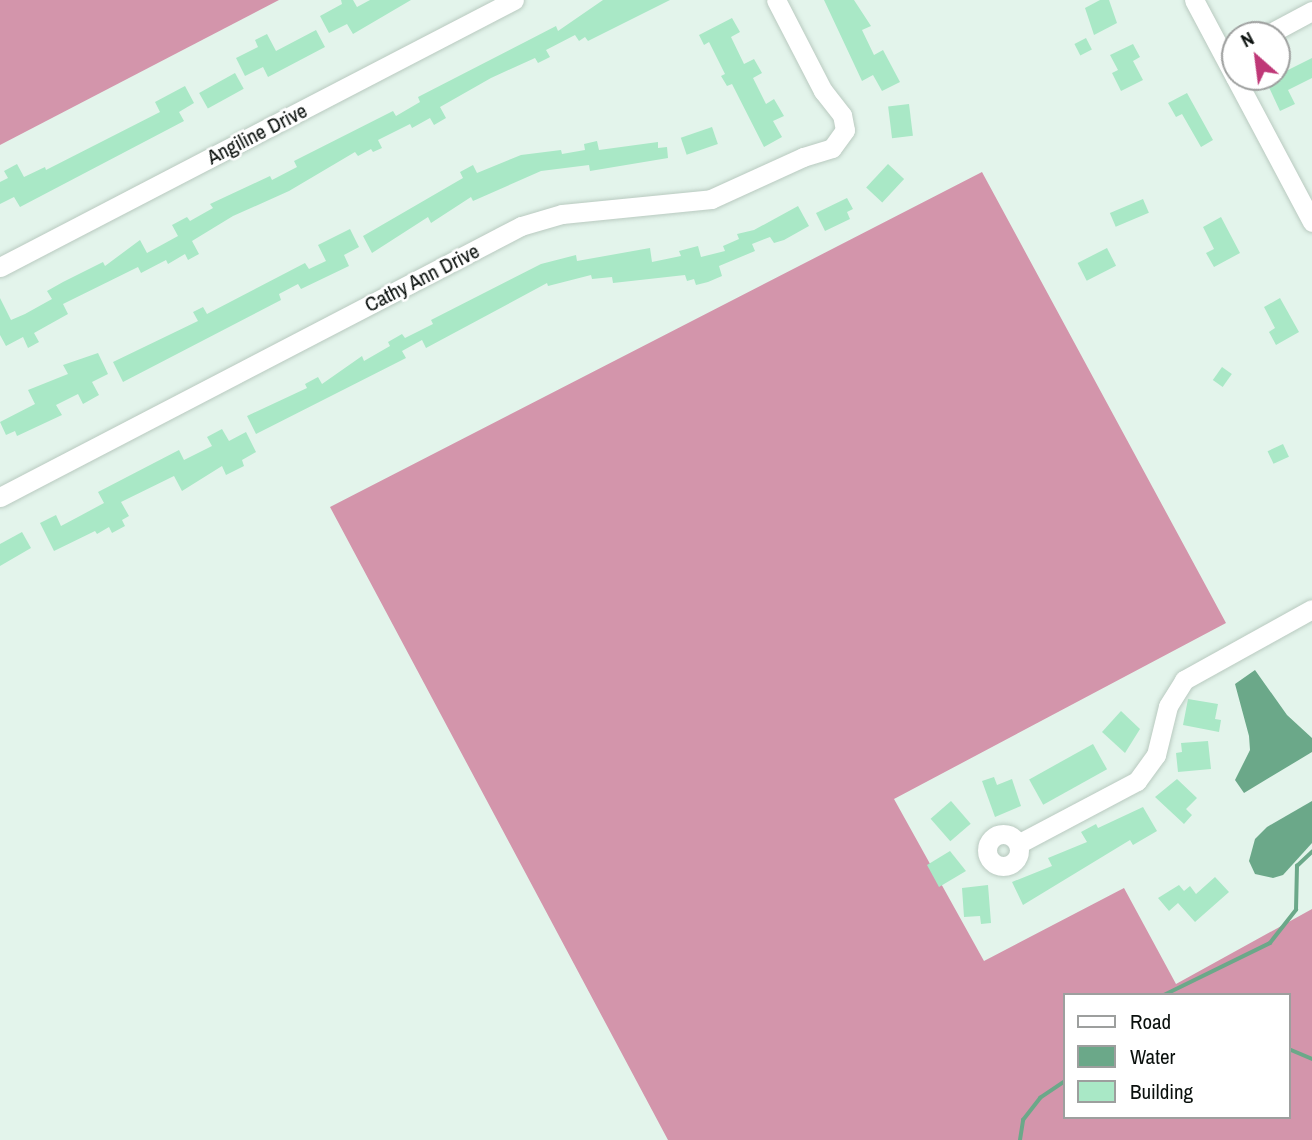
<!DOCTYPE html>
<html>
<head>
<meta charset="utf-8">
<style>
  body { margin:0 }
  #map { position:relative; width:1312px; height:1140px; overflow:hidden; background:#e3f4eb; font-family:"Archivo Narrow",sans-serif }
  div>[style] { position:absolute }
  .forest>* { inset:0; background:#d395ab }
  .water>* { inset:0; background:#6ba889 }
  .stream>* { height:3.5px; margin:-1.75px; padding:0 1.75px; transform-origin:1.75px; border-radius:1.75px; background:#6ba889 }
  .building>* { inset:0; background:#a9e8c6; transform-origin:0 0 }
  .roads { filter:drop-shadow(0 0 2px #b9cac0) drop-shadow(0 0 2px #b9cac0) }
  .minor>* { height:19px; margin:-9.5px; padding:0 9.5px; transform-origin:9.5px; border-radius:9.5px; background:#fff }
  .minor>.ring { margin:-9.5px; padding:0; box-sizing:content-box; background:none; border:19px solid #fff; border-radius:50% }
  span { translate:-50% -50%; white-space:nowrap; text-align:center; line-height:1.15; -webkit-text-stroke:5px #fff; paint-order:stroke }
  .street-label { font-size:21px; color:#0a100d }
  .legend { position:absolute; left:1063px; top:993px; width:228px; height:126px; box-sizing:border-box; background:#fff; border:2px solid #9d9f9e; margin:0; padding:9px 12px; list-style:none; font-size:21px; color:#0a100d }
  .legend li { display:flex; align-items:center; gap:14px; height:35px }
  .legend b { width:35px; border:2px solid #9d9f9e }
  .north { position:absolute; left:1221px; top:21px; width:70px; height:70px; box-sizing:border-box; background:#fff; border:2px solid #9d9f9e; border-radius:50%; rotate:332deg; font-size:19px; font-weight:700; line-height:28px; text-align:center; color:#0a100d }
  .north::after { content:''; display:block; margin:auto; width:24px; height:32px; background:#bf3877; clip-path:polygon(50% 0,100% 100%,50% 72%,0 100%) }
</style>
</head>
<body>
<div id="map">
  <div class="forest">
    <i style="clip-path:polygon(0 0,279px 0,0 145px)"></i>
    <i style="clip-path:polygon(evenodd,982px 172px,1226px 623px,894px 799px,984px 961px,1124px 888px,1176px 984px,1312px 909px,1312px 1140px,668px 1140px,330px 507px,982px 172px,1065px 995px,1289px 995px,1289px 1117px,1065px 1117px,1065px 995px)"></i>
  </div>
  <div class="water">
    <i style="clip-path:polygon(1255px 670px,1287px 715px,1312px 738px,1312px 752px,1244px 793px,1235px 780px,1250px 750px,1249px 736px,1235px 684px)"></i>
    <i style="clip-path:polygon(1312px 801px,1312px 843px,1283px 875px,1273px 878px,1255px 874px,1249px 861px,1255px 839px,1267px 827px)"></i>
  </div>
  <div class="stream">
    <i style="left:1164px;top:995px;width:118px;rotate:-26.1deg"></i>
    <i style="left:1270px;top:943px;width:42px;rotate:-51.8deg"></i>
    <i style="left:1296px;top:910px;width:44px;rotate:-88.7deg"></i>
    <i style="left:1297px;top:866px;width:21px;rotate:-43deg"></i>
    <i style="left:1289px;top:1049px;width:25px;rotate:23deg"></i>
    <i style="left:1020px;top:1140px;width:20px;rotate:-81deg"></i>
    <i style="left:1023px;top:1120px;width:28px;rotate:-52deg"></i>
    <i style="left:1040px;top:1098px;width:30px;rotate:-34deg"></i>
  </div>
  <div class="building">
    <i style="clip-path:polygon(341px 0,353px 0,357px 7px,370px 0,411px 0,353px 34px,347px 24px,329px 33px,320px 16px,342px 4px)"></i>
    <i style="clip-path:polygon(603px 0,670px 0,588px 41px,585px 37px,579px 41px,575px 35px,546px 50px,550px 57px,538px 63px,535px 58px,491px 78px,440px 107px,446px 118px,434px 125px,430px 118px,412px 128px,410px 124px,378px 140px,382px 148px,373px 152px,371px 149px,358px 156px,355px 152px,289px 191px,233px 216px,192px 241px,199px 254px,188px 260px,185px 254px,168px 264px,166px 260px,141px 273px,138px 267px,63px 304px,68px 314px,34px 333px,39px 342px,28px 348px,23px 337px,6px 346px,0 335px,0 298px,11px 320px,25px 314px,52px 299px,47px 291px,63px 282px,103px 262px,105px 266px,140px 240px,147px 253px,178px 236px,172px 225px,187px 217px,190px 221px,213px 208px,210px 204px,270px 176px,272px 180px,297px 167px,294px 161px,393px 111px,396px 116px,420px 102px,418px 97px,527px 41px,556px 26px,558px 31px)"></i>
    <i style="clip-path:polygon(824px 0,854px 0,871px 26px,862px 30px,874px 55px,883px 50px,900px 82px,882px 91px,873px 75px,862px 81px)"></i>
    <i style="clip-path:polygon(1100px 0,1109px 0,1117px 23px,1094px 35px,1085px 8px)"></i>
    <i style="clip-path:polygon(732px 18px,740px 32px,731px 37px,744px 64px,754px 59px,762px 73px,753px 78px,766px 104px,774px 99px,784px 116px,773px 121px,782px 137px,764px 147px,732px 84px,727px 86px,721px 76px,725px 74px,709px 42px,704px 45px,699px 35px)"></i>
    <i style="clip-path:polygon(316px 30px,325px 47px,268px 77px,263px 67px,245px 76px,236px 58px,258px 47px,255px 40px,267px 34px,276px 51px)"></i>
    <i style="left:1086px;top:38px;width:13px;height:13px;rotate:63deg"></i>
    <i style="clip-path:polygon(1133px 44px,1140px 57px,1133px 61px,1143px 80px,1121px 91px,1112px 73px,1118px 70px,1110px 55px)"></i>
    <i style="clip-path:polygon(1312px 58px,1312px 78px,1288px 90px,1295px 104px,1280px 111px,1266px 81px)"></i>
    <i style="left:235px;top:73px;width:18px;height:41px;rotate:61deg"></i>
    <i style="clip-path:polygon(185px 86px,194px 103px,179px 112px,184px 121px,20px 207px,14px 197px,0 204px,0 182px,8px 178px,4px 171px,17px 164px,24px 177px,45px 167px,46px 170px,160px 112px,155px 102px)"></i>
    <i style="clip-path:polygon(1187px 93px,1213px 140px,1201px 147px,1182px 114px,1176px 117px,1168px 103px)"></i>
    <i style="left:909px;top:104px;width:32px;height:21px;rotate:83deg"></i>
    <i style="left:712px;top:127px;width:18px;height:33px;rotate:71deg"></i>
    <i style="clip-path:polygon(597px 141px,599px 150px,658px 142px,658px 148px,667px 147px,668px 158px,590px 171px,589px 165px,541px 171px,473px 201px,471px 197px,431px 223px,428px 217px,372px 253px,363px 236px,463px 178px,460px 172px,473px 165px,477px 173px,521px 155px,561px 150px,562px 154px,585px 150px,584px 144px)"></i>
    <i style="left:888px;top:164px;width:22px;height:32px;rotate:43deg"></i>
    <i style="clip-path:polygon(847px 198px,853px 209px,847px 212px,850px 219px,825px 231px,816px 213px)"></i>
    <i style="left:1143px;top:199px;width:15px;height:36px;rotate:67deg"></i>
    <i style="clip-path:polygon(798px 206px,809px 226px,784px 240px,774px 243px,770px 237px,752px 244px,755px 251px,719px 266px,722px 276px,708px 282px,696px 285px,694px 279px,687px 281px,685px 275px,613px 283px,612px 277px,592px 279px,591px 275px,548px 286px,547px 283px,426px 348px,422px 340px,402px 351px,406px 358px,256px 434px,247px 416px,307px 388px,305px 384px,318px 377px,322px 384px,362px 356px,364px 361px,390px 346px,388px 342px,402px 334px,405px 338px,433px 324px,431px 320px,541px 264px,576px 255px,577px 261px,650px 248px,652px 262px,681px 256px,679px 251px,698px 246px,701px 257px,725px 251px,723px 246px,739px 239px,737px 234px,754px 230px)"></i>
    <i style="clip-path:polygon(1221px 217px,1240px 253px,1214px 267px,1206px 253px,1214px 249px,1203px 227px)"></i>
    <i style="clip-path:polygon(350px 229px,359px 247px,344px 255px,349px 266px,301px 289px,298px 284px,279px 294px,281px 300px,123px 382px,113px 362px,198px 321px,193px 312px,203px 307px,207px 314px,305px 263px,309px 269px,326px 261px,318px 245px)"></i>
    <i style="left:1107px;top:248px;width:20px;height:33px;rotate:63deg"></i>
    <i style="clip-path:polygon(1280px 298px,1299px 332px,1276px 345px,1269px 332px,1275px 328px,1264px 307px)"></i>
    <i style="clip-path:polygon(98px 353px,108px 374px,92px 382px,99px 395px,83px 404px,78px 394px,56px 405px,62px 415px,17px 436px,15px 431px,6px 435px,0 422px,35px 404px,28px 390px,68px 374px,63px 365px)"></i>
    <i style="left:1222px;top:367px;width:12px;height:16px;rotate:35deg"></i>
    <i style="clip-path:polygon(222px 429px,229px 441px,246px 432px,256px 452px,242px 460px,244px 466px,226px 475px,222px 466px,182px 491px,174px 476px,121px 502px,129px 516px,122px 520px,125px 526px,112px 533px,109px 527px,97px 534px,95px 531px,54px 551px,40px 523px,56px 515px,61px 526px,78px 517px,104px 503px,98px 492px,179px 450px,184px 460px,212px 446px,207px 437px)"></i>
    <i style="left:1283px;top:444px;width:14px;height:17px;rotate:65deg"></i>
    <i style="clip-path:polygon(22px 532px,31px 548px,0 566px,0 544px)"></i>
    <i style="clip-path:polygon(1188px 699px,1218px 704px,1215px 719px,1221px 720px,1219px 732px,1183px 725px)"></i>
    <i style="clip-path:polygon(1121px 711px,1140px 729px,1125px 753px,1102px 732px)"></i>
    <i style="clip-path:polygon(1208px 741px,1211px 769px,1178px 772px,1176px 753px,1182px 752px,1181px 743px)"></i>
    <i style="left:1093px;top:744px;width:29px;height:73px;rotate:61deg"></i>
    <i style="clip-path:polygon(994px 777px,997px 785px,1012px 779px,1021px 806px,995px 817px,982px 781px)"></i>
    <i style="clip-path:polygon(1177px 779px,1197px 798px,1186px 809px,1192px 815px,1184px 824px,1155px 797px)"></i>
    <i style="left:951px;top:801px;width:30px;height:27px;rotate:49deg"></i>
    <i style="clip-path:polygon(1143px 807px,1157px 831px,1133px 845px,1130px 840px,1023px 905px,1012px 882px,1052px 866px,1048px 858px,1087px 842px,1081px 832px,1096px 824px,1098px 828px)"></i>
    <i style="clip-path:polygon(950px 851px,966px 871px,939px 887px,927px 865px)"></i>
    <i style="clip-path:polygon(1215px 877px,1229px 892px,1195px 922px,1178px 903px,1169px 911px,1158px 898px,1179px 885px,1184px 891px,1190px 886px,1196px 894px)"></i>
    <i style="clip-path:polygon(988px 885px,991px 923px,981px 924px,980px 916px,964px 917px,962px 888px)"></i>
  </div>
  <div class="roads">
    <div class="minor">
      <i style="left:1194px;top:0;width:87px;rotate:62deg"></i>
      <i style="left:1267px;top:35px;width:51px;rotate:-28.1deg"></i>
      <i style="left:1235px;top:77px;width:164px;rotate:62deg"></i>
      <i style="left:0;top:267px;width:579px;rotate:-27.45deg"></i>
      <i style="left:0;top:497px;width:587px;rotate:-27.48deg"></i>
      <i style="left:521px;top:226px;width:43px;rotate:-16.3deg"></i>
      <i style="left:562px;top:214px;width:150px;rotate:-5.7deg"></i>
      <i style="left:711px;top:199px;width:101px;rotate:-24.5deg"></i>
      <i style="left:803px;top:157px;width:30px;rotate:-17deg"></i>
      <i style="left:832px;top:148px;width:22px;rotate:-54deg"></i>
      <i style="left:845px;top:130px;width:15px;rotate:-101deg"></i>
      <i style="left:842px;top:115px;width:31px;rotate:-128deg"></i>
      <i style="left:823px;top:91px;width:102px;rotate:-117.3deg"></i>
      <i class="ring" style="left:987px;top:834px;width:13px;height:13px"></i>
      <i style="left:1018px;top:844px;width:135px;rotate:-27.9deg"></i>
      <i style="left:1137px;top:781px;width:32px;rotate:-54deg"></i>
      <i style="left:1156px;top:755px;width:50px;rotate:-76.2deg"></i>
      <i style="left:1168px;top:706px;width:31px;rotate:-58deg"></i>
      <i style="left:1184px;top:680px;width:146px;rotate:-29deg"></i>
    </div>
  </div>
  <div class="street-label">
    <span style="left:257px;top:134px;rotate:-27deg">Angiline Drive</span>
    <span style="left:422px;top:278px;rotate:-27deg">Cathy Ann Drive</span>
  </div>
  <ul class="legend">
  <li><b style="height:9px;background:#fff"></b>Road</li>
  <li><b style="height:19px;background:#6ba889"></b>Water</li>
  <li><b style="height:19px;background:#a9e8c6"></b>Building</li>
  </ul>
  <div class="north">N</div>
</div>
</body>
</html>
